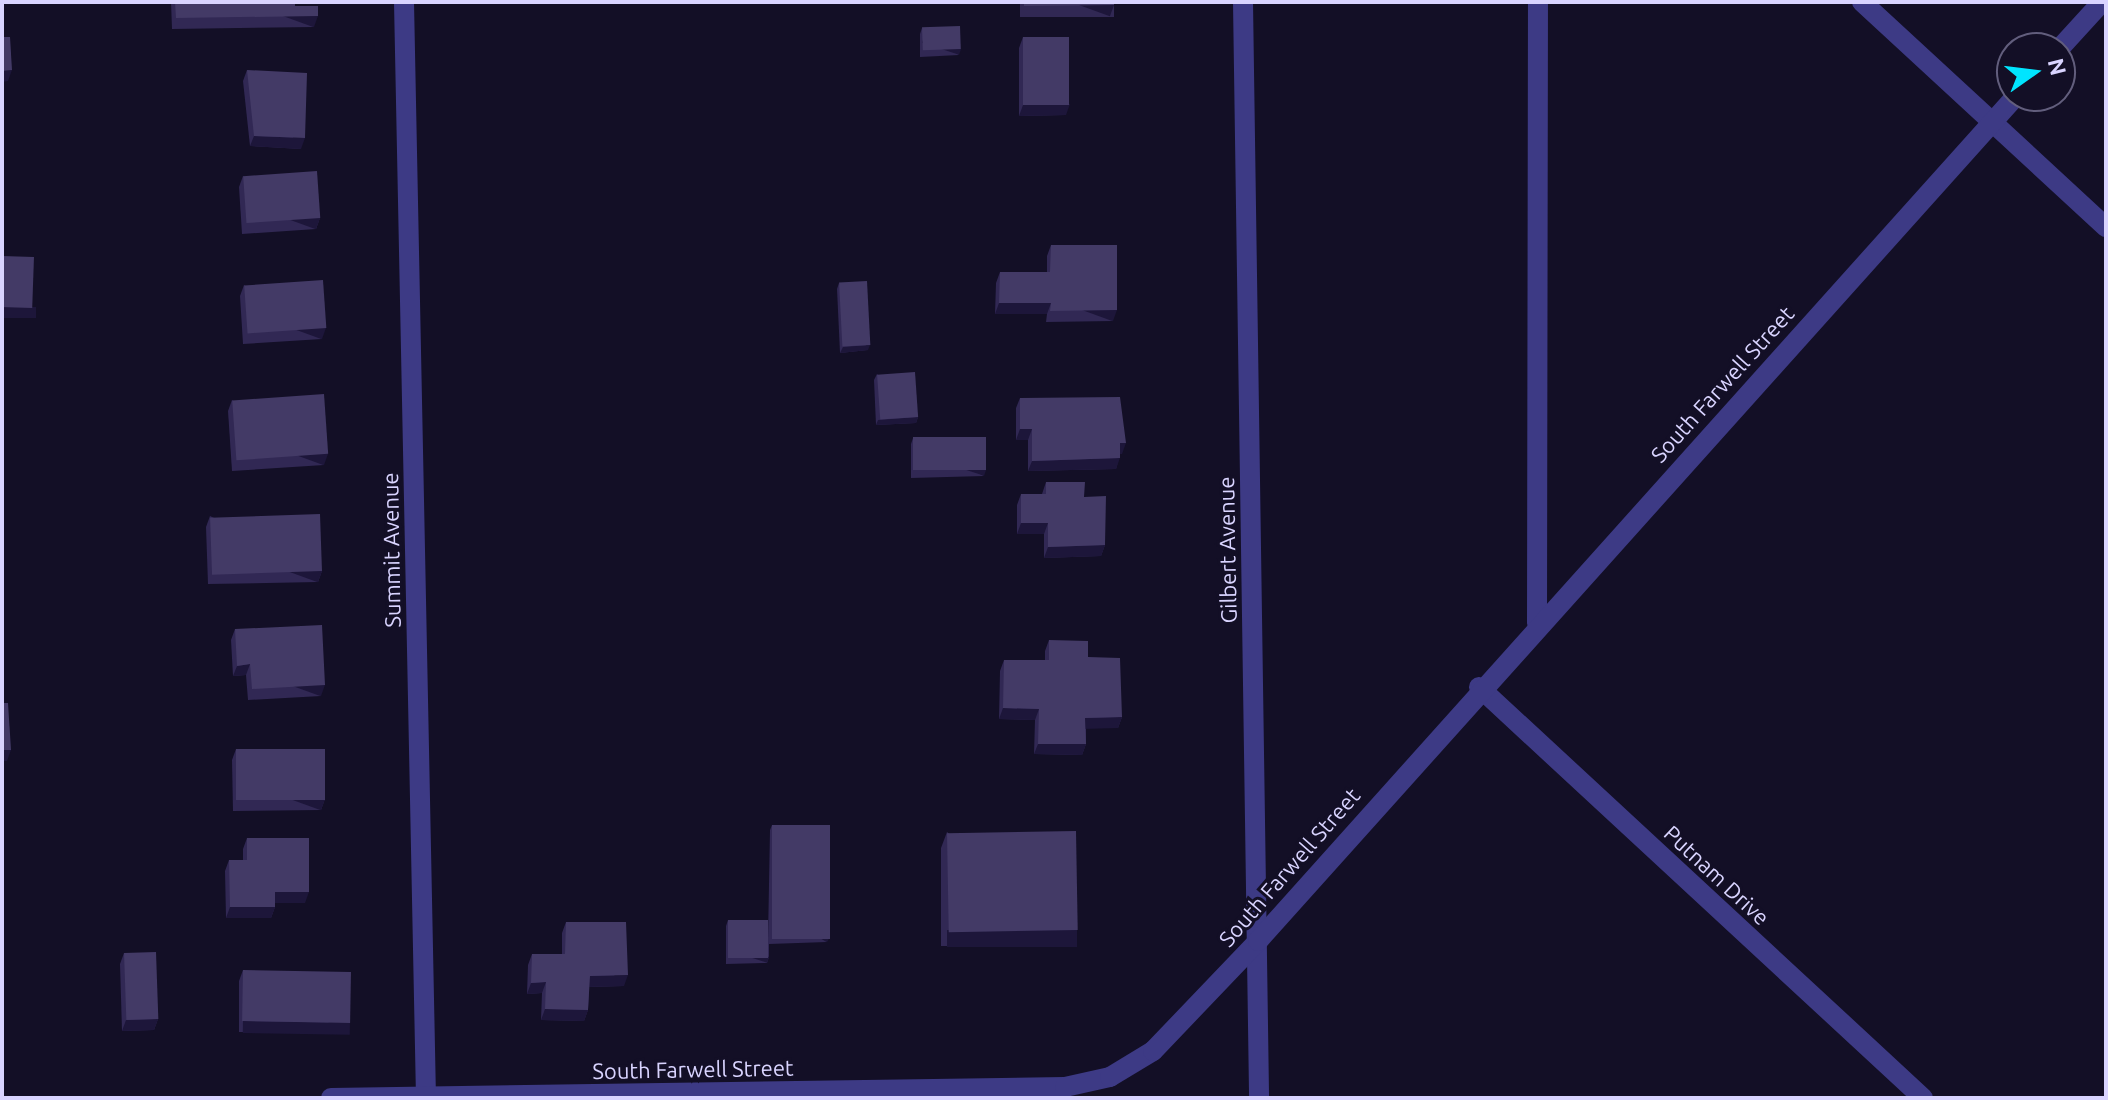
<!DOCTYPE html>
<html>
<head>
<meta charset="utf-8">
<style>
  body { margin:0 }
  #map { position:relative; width:2108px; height:1100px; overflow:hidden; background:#130f26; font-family:Ubuntu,sans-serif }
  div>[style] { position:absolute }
  .service>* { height:20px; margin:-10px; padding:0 10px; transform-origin:10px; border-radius:10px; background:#3d3a85 }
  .minor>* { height:20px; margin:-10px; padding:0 10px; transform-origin:10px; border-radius:10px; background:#3d3a85 }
  .wall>* { inset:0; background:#312854; transform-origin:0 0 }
  .shaded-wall>* { inset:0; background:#1d163a; transform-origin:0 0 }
  .building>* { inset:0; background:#433a66; transform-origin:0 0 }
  span { translate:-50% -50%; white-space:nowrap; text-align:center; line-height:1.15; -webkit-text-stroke:6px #130f26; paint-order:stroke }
  .street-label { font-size:22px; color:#d9d4ff }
  .frame { position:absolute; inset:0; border:4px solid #d9d4ff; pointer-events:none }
  .north { position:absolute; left:1996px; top:32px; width:80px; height:80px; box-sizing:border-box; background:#130f26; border:2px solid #625e7d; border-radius:50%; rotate:76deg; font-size:22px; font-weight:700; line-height:32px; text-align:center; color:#d9d4ff }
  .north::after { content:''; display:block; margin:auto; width:28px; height:36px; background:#00e5ff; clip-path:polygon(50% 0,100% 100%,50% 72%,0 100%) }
</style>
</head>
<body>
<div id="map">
  <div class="service">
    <i style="left:1537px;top:623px;width:621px;rotate:-89.91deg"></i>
  </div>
  <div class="minor">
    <i style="left:404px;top:2px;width:1096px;rotate:88.85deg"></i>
    <i style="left:1243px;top:2px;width:1096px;rotate:89.16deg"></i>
    <i style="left:1862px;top:2px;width:332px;rotate:42.7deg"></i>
    <i style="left:2060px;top:48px;width:62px;rotate:-47.6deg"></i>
    <i style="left:1479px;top:687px;width:605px;rotate:42.79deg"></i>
    <i style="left:331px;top:1098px;width:734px;rotate:-0.86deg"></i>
    <i style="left:1065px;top:1087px;width:46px;rotate:-12.5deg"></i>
    <i style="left:1110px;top:1077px;width:50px;rotate:-31.2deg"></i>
    <i style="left:1153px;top:1051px;width:152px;rotate:-46.3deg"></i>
    <i style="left:1258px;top:941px;width:1135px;rotate:-48.11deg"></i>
  </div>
  <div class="wall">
    <i style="clip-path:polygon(171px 2px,295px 2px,295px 6px,314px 27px,172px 29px)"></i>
    <i style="left:1020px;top:2px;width:94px;height:15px"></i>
    <i style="clip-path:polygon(922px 28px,959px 55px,920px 57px,920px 34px)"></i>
    <i style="clip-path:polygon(1023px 37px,1066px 115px,1019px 116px,1019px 48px)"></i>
    <i style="clip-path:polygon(247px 70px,301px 149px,250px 146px,243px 81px)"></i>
    <i style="clip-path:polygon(243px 176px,320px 218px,316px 229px,242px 234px,239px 187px)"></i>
    <i style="clip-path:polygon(1051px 245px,1113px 321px,1046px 322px,1047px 314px,995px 314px,996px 283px,1000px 272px,1047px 272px,1047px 256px)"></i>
    <i style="clip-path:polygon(839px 283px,868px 350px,840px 353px,837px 289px)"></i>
    <i style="clip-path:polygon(244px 285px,322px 339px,243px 344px,240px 296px)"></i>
    <i style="clip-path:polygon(877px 374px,918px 417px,916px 423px,876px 425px,874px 380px)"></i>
    <i style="clip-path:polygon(1020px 398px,1122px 454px,1120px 454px,1116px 469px,1028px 471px,1028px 440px,1016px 440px,1016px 408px)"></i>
    <i style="clip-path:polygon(232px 400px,324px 465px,232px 471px,228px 411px)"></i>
    <i style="clip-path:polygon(913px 438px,984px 476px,911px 478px,911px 444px)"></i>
    <i style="clip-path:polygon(1046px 482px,1084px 497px,1105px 545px,1101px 556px,1044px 558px,1044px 534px,1017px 534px,1017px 505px,1021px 494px,1042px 494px)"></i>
    <i style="clip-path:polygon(210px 516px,322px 571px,318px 582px,208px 584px,206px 527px)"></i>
    <i style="clip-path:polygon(235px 629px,321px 696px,248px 700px,246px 675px,233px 676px,231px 640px)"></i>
    <i style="clip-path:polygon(1049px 640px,1088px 657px,1122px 717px,1118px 728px,1086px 728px,1086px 744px,1082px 755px,1034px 754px,1035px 720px,999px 719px,1000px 671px,1004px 660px,1045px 660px,1045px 651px)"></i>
    <i style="clip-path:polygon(236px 749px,325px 799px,321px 810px,233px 811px,232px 760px)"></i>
    <i style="clip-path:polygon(772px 825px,827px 942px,769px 944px,769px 957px,767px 963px,726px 964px,726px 926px,728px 920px,768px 938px,770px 830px)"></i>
    <i style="clip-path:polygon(947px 832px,1077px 930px,1071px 946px,941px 946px,941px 848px)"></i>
    <i style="clip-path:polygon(247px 838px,305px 903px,275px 903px,275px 907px,271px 918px,226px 918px,225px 871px,229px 860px,243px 860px,243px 849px)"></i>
    <i style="clip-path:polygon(566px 922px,624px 986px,589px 987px,588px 1010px,584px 1021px,541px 1020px,542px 993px,527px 994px,528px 965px,532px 954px,562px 954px,562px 933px)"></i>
    <i style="clip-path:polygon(124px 953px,158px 1019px,154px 1030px,122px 1031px,120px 964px)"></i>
    <i style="clip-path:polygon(243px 970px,346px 1033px,239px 1032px,239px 981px)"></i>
  </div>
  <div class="shaded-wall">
    <i style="left:1114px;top:5px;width:12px;height:90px;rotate:110deg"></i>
    <i style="left:318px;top:16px;width:12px;height:142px;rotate:110deg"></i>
    <i style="left:961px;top:49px;width:6px;height:39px;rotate:108deg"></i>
    <i style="clip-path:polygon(12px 70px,8px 81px,2px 82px,2px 71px)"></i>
    <i style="clip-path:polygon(1070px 104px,1066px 115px,1019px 116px,1023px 105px)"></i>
    <i style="clip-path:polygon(254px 136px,305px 138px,301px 149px,250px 146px)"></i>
    <i style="left:320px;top:218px;width:12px;height:74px;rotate:110deg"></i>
    <i style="clip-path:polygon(999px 303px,1051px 303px,1047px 314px,995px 314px)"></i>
    <i style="left:2px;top:307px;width:34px;height:11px"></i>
    <i style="left:1117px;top:310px;width:12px;height:67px;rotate:110deg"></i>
    <i style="left:326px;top:328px;width:12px;height:79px;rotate:110deg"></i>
    <i style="clip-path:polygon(870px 345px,868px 350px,840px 353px,843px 347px)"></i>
    <i style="clip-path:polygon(918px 417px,916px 423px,876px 425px,878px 420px)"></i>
    <i style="clip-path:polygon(1020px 429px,1032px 429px,1028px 440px,1016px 440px)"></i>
    <i style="clip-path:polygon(1120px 443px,1126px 443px,1122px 454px,1116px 454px)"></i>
    <i style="left:328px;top:454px;width:12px;height:92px;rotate:110deg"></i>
    <i style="clip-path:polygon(1120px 458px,1116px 469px,1028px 471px,1032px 461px)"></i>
    <i style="left:986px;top:470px;width:6px;height:73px;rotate:108deg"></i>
    <i style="clip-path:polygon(1021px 523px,1048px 523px,1044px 534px,1017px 534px)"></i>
    <i style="clip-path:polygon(1105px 545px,1101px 556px,1044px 558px,1048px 547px)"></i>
    <i style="left:322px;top:571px;width:12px;height:110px;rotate:110deg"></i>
    <i style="clip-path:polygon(250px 664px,246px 675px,233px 676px,237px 666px)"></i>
    <i style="left:325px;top:685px;width:12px;height:73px;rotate:110deg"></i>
    <i style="clip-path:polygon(1003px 708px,1039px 709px,1035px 720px,999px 719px)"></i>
    <i style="clip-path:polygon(1122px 717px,1118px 728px,1082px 729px,1085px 718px)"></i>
    <i style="clip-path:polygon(1038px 744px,1086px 744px,1082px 755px,1034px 754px)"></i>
    <i style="clip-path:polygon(2px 750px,11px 750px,7px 761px,2px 761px)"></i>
    <i style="left:325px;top:799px;width:12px;height:88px;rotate:110deg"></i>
    <i style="clip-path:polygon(275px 892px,309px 892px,305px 903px,271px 903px)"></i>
    <i style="clip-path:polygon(230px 907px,275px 907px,271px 918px,226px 918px)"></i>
    <i style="left:947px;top:930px;width:130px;height:17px"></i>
    <i style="left:830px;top:937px;width:6px;height:60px;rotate:121deg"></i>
    <i style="left:769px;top:957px;width:6px;height:41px;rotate:108deg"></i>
    <i style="clip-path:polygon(628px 975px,624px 986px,586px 987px,590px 976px)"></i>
    <i style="clip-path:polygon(546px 982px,542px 993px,527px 994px,531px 983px)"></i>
    <i style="clip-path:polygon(545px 1009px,588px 1010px,584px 1021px,541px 1020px)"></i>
    <i style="clip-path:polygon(158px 1019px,154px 1030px,122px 1031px,126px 1020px)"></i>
    <i style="left:243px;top:1021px;width:107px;height:12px;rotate:1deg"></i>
  </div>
  <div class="building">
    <i style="clip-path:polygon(175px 2px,295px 2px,295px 6px,318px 6px,318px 16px,176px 18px)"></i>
    <i style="clip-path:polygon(1024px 2px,1114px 2px,1114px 5px,1024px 6px)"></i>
    <i style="left:960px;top:26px;width:23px;height:38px;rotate:88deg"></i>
    <i style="clip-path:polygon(2px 37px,10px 37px,12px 70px,2px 71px)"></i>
    <i style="left:1023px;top:37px;width:46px;height:68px"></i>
    <i style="clip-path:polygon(247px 70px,307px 73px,305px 138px,254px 136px)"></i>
    <i style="left:317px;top:171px;width:47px;height:74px;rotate:86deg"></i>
    <i style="clip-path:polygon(1051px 245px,1117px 245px,1117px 310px,1050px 311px,1051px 303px,999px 303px,1000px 272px,1050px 272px)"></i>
    <i style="left:2px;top:256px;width:32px;height:51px;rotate:2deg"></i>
    <i style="left:323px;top:280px;width:48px;height:79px;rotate:86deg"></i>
    <i style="left:867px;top:281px;width:64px;height:28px;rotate:87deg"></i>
    <i style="left:915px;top:372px;width:45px;height:38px;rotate:86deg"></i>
    <i style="left:324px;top:394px;width:60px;height:92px;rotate:86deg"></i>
    <i style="clip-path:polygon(1120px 397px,1126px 443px,1120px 443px,1120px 458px,1032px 461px,1032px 429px,1020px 429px,1020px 398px)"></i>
    <i style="left:986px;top:437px;width:33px;height:73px;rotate:90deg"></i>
    <i style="clip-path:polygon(1046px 482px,1085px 482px,1084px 497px,1106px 496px,1105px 545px,1048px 547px,1048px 523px,1021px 523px,1021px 494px,1046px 494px)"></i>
    <i style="left:320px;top:514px;width:57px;height:110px;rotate:88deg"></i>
    <i style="clip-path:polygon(322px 625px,325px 685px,252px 689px,250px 664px,237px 666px,235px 629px)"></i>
    <i style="clip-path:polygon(1049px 640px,1088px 641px,1088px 657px,1120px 658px,1122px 717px,1085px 718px,1086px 744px,1038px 744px,1039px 709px,1003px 708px,1004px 660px,1049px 660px)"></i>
    <i style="clip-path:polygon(2px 703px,8px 703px,11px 750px,2px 750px)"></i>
    <i style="left:236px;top:749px;width:89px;height:51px"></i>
    <i style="left:772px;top:825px;width:58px;height:114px"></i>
    <i style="left:1076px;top:831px;width:99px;height:129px;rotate:89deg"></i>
    <i style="clip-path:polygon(247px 838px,309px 838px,309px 892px,275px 892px,275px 907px,230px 907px,229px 860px,247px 860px)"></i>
    <i style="left:728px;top:920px;width:40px;height:38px"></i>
    <i style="clip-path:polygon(566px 922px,626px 922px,628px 975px,590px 976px,588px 1010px,545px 1009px,546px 982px,531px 983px,532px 954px,565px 954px)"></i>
    <i style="left:156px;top:952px;width:67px;height:32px;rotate:88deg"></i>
    <i style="left:243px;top:970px;width:108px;height:51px;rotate:1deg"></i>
  </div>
  <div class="street-label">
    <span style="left:1722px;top:384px;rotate:-48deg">South Farwell Street</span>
    <span style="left:391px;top:550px;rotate:-91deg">Summit Avenue</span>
    <span style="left:1227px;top:550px;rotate:-91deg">Gilbert Avenue</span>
    <span style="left:1289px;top:867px;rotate:-49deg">South Farwell Street</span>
    <span style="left:1717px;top:875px;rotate:43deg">Putnam Drive</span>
    <span style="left:693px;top:1069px;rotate:-1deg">South Farwell Street</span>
  </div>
  <div class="frame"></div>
  <div class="north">N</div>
</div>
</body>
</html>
